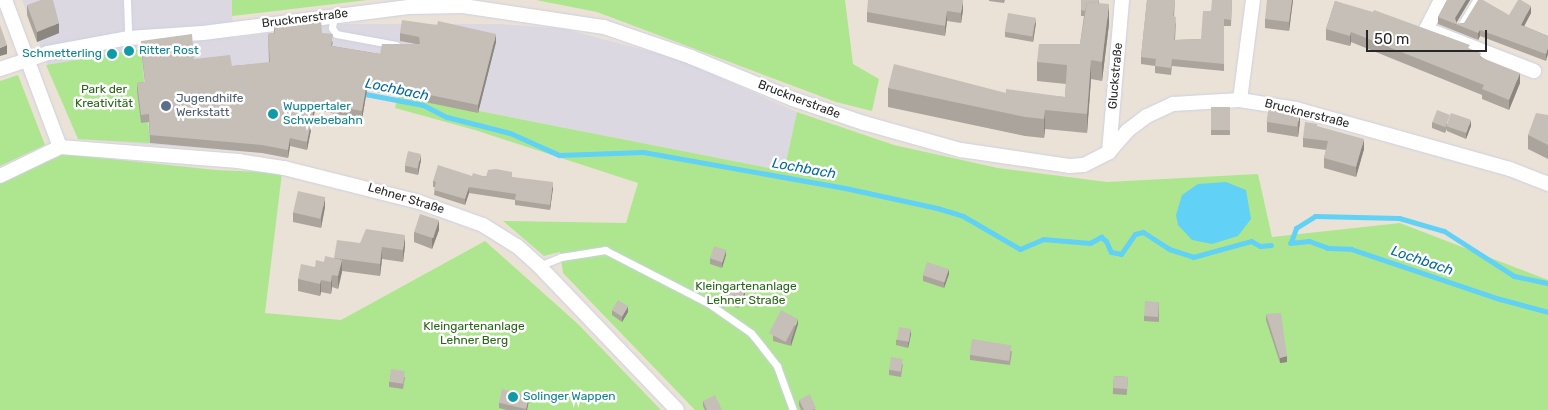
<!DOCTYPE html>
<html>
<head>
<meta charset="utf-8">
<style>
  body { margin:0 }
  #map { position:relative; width:1548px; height:410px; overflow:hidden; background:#ebe2d7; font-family:Rubik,sans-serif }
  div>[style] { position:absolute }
  .industrial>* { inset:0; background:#dbd8e2 }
  .green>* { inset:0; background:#aee68f }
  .water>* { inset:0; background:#61d1f5 }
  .stream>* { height:5px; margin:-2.5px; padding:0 2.5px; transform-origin:2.5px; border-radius:2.5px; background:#61d1f5 }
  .roads { filter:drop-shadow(0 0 1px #ccd0e1) drop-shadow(0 0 1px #ccd0e1) }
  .lane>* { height:7px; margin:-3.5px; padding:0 3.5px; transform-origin:3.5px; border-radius:3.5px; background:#fff }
  .street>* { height:14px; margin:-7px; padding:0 7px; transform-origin:7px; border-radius:7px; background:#fff }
  .wall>* { inset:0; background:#aaa49d; transform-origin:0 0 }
  .shaded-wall>* { inset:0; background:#8b8680 }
  .building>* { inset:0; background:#c6bfb7; transform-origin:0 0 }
  .dots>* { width:14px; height:14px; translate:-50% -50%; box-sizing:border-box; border:2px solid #fff; border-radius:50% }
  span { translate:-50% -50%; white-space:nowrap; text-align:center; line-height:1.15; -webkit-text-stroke:5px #fff; paint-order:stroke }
  .street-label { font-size:12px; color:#272727 }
  .culture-label { font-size:12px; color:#0d838f }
  .left { translate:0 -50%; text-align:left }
  .right { translate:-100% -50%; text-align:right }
  .park-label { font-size:12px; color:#276614 }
  .service-label { font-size:12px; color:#4e5e75 }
  .water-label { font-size:14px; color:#056b9c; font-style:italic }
  .scale { position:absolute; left:1366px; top:30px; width:121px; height:22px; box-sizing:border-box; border:2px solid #272727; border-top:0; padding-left:6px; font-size:15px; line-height:18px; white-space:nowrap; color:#272727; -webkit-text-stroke:4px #fff; paint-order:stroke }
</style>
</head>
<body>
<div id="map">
  <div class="industrial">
    <i style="clip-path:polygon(22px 0,232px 0,233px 38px,336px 24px,500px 24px,565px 29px,678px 59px,797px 112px,784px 171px,398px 95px,313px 82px,300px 84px,288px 158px,262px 153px,78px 139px)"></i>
  </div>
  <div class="green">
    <i style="clip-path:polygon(232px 0,368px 0,232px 16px)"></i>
    <i style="clip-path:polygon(536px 0,845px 0,853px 64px,879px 79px,872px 111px,836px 102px,597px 12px)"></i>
    <i style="clip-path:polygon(141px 49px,150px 143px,78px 139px,46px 65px)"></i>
    <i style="clip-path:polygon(18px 75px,45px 145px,0 166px,0 81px)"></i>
    <i style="clip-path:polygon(398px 95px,784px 171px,797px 112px,894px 145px,998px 168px,1107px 182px,1258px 174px,1272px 237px,1400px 223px,1548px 280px,1548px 410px,695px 410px,563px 273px,560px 252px,544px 256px,503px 221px,626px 223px,638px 183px,475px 130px,395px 108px)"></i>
    <i style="clip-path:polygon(64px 154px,216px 170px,282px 173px,265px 313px,341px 320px,485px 241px,578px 324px,661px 410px,0 410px,0 183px)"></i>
  </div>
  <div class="water">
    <i style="clip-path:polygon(1226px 182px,1246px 190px,1251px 219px,1238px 236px,1212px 244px,1192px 240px,1178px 225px,1176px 215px,1182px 195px,1198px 184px)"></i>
  </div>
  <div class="stream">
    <i style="left:360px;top:93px;width:64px;rotate:10.8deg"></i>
    <i style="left:423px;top:105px;width:27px;rotate:27deg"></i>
    <i style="left:447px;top:117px;width:65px;rotate:14.3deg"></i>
    <i style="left:510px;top:133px;width:54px;rotate:24.2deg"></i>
    <i style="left:559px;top:155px;width:84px;rotate:-2deg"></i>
    <i style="left:643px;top:152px;width:205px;rotate:10.1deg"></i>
    <i style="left:845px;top:188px;width:94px;rotate:12.3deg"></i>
    <i style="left:937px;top:208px;width:27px;rotate:17deg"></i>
    <i style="left:963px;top:216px;width:66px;rotate:30.1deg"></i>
    <i style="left:1020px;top:249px;width:25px;rotate:-23deg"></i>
    <i style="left:1043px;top:239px;width:47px;rotate:4.9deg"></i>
    <i style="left:1090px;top:243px;width:13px;rotate:-29deg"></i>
    <i style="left:1101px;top:237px;width:6px;rotate:39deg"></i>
    <i style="left:1106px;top:241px;width:12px;rotate:66deg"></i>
    <i style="left:1111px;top:252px;width:10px;rotate:11deg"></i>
    <i style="left:1121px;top:254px;width:24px;rotate:-55deg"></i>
    <i style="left:1135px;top:234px;width:8px;rotate:-14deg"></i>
    <i style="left:1143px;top:232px;width:31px;rotate:33deg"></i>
    <i style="left:1169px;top:249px;width:25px;rotate:18deg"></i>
    <i style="left:1193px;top:257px;width:60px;rotate:-15.4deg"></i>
    <i style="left:1251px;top:241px;width:10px;rotate:29deg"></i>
    <i style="left:1260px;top:246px;width:11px;rotate:-5deg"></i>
    <i style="left:1291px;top:242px;width:15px;rotate:-70deg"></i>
    <i style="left:1296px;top:228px;width:22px;rotate:-32deg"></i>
    <i style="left:1315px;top:216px;width:84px;rotate:1.4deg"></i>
    <i style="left:1399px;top:218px;width:47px;rotate:16.1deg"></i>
    <i style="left:1444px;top:231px;width:83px;rotate:32.7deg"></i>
    <i style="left:1514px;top:276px;width:35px;rotate:12deg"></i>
    <i style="left:1290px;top:243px;width:19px;rotate:-6deg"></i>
    <i style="left:1309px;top:241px;width:20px;rotate:20deg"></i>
    <i style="left:1328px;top:248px;width:23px;rotate:2deg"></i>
    <i style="left:1351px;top:249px;width:157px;rotate:18.6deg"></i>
    <i style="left:1500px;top:299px;width:50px;rotate:15.2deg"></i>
  </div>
  <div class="roads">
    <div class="lane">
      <i style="left:127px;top:0;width:38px;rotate:88deg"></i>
      <i style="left:334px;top:15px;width:13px;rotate:99deg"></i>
      <i style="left:332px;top:28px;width:7px;rotate:56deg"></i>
      <i style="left:336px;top:34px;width:61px;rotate:10.4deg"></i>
      <i style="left:1460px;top:27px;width:31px;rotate:-59deg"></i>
      <i style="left:539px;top:266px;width:24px;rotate:-22deg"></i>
      <i style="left:561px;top:257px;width:45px;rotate:-9deg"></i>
      <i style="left:605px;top:250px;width:116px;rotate:27.2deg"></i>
      <i style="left:708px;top:303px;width:52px;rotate:34.9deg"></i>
      <i style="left:751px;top:333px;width:19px;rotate:51deg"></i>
      <i style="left:763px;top:348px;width:23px;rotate:52deg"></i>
      <i style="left:777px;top:366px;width:47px;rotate:70deg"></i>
    </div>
    <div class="street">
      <i style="left:5px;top:0;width:157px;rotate:69.5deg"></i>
      <i style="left:1441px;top:0;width:33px;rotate:117deg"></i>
      <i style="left:1426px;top:29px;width:116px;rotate:21.3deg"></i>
      <i style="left:0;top:69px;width:51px;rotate:-18.4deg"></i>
      <i style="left:48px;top:53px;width:81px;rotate:-10.6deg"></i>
      <i style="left:128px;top:38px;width:75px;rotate:-3.8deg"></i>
      <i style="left:203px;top:33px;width:209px;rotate:-7.2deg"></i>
      <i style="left:410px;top:7px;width:53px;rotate:-1.1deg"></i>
      <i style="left:463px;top:6px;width:143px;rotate:8.5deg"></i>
      <i style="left:604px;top:27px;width:92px;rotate:19deg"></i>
      <i style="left:691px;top:57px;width:110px;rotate:22.4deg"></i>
      <i style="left:793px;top:99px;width:75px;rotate:18.7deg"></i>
      <i style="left:864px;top:123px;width:101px;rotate:15.6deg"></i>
      <i style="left:961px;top:150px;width:109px;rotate:8.4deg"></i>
      <i style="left:1069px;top:166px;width:15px;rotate:-4deg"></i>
      <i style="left:1084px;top:165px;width:28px;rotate:-27deg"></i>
      <i style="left:1109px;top:152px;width:28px;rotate:-49deg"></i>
      <i style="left:1127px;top:131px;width:25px;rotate:-37deg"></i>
      <i style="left:1147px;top:116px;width:29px;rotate:-25deg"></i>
      <i style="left:1173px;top:104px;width:67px;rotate:-3.4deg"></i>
      <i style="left:1240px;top:100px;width:57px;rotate:9.1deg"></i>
      <i style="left:1296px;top:109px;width:222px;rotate:15.7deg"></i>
      <i style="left:1510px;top:169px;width:41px;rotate:21.5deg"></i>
      <i style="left:1240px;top:100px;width:101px;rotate:-82.6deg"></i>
      <i style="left:60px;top:147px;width:179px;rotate:4.5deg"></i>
      <i style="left:238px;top:161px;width:47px;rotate:8.7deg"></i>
      <i style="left:284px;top:168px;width:139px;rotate:14.1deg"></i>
      <i style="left:419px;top:202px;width:68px;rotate:19.8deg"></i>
      <i style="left:483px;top:225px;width:40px;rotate:32deg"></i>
      <i style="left:517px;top:246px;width:30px;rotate:42deg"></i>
      <i style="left:539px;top:266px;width:199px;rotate:46.2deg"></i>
      <i style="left:1109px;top:152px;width:153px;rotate:-85.1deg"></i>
      <i style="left:0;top:176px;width:67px;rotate:-25.8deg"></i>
    </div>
  </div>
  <div class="wall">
    <i style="clip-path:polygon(989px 0,1005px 0,1004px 3px,989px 1px)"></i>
    <i style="clip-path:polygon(1081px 0,1099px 0,1099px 3px,1109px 24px,1102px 81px,1091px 79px,1087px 133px,1045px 129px,1044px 138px,1025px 136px,888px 107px,888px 88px,1006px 93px,1065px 97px,1066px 84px,1037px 81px,1037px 62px,1080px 44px,1084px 16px,1081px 16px)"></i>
    <i style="clip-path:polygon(1147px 0,1175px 0,1174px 17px,1176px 24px,1175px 40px,1201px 39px,1211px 11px,1232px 0,1231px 26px,1224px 26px,1224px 71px,1172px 66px,1171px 75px,1155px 73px,1155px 66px,1141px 64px,1141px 57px)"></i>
    <i style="clip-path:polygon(1293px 0,1289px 31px,1265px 28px,1265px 19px)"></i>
    <i style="clip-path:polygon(1447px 0,1470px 0,1456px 23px,1457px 24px,1509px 15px,1531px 13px,1524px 26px,1548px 36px,1546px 61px,1480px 36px,1478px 40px,1438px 24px,1438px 17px)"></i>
    <i style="clip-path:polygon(1335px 1px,1470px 49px,1520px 83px,1509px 110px,1482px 99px,1482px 95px,1351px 42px,1350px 46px,1326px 40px,1326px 29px)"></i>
    <i style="clip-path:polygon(27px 5px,59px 33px,37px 42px,27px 15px)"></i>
    <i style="clip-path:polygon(963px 10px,961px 23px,947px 21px,945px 36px,867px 22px,867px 12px)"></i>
    <i style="clip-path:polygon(1036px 23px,1033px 42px,1005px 37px,1005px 32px)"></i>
    <i style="clip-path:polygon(274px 25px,322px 33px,333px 42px,332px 46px,380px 54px,416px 44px,400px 41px,400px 33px,496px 42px,478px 113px,367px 90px,362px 119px,315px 110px,307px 150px,290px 146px,288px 158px,262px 153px,150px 143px,149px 122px,141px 123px,137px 91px,137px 83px,145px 82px,141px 49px,141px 41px,194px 59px,232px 66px,269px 63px,268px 34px,274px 33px)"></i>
    <i style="left:1211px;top:107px;width:19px;height:28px"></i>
    <i style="clip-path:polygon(1548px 115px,1548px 159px,1528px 149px,1528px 135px)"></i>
    <i style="clip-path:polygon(1300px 121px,1298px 137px,1267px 132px,1267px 122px)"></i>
    <i style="clip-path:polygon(1432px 122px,1471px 126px,1466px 139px,1447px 131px,1447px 129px,1445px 133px,1432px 128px)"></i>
    <i style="clip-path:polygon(1317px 127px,1364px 149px,1356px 177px,1324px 168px,1324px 158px,1326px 150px,1303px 147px,1303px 138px)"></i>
    <i style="clip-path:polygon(421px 160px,418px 175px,405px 172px,405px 166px)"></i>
    <i style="clip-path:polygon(472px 176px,512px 177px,553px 188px,550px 210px,515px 205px,515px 200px,469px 193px,465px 205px,434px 195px,435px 187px,433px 187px,433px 181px)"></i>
    <i style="clip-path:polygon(325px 207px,321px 228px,293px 222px,293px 212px)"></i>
    <i style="clip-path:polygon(439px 230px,432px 249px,414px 242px,414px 232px)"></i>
    <i style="clip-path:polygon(360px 243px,405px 246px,403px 262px,382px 259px,380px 276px,342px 271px,338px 289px,332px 287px,331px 294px,321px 292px,320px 296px,298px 291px,298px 279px,324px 262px,334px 258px)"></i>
    <i style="clip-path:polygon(726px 255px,722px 268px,710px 264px,710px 258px)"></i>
    <i style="clip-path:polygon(949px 274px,944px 288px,923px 281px,923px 275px)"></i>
    <i style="clip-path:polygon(727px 295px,745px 297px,738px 308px,727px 301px)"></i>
    <i style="clip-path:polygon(1159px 302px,1159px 322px,1144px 321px,1144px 316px)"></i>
    <i style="clip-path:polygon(612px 310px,628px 312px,622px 322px,612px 315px)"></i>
    <i style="clip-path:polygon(1266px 314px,1287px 362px,1280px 363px,1266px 320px)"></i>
    <i style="clip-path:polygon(798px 324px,791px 346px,773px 341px,773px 335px)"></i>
    <i style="clip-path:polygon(911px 334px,908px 348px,896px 345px,896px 340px)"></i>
    <i style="clip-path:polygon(1012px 351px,1010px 365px,970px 360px,970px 355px)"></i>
    <i style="clip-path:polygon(903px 364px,901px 377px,889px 375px,889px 370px)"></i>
    <i style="left:1114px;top:376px;width:14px;height:18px;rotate:4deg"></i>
    <i style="clip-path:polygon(405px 377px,403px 389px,389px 387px,389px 382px)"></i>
    <i style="clip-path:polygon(529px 400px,527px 410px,507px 410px,499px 408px,499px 403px)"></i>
    <i style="clip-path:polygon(799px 400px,816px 410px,801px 410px,799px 405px)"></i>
    <i style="clip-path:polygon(703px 401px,722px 410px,705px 410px,703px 406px)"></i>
  </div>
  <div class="shaded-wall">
    <i style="clip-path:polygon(963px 0,963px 10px,961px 23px,961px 13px)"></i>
    <i style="clip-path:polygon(1292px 0,1293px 0,1289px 31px,1289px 22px)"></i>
    <i style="clip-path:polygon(1466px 0,1470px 0,1455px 25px,1455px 18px)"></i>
    <i style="clip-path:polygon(1109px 4px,1109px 24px,1102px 81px,1102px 62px)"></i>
    <i style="clip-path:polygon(1531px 6px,1531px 13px,1521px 32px,1521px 25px)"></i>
    <i style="clip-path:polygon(947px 11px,947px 21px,945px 36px,945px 26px)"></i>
    <i style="clip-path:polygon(1036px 18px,1036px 23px,1033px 42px,1033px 37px)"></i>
    <i style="clip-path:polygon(59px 23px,59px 33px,37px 42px,37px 32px)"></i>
    <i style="clip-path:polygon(1480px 30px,1480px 36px,1478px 40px,1478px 33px)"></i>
    <i style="clip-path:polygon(1351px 32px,1351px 42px,1350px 46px,1350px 36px)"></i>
    <i style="clip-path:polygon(496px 34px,496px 42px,478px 113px,478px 105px)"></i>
    <i style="clip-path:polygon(7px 45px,7px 54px,0 56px,0 48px)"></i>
    <i style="clip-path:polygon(1548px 47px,1548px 54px,1546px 61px,1546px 54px)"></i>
    <i style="clip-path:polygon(1091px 60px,1091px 79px,1087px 133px,1087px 114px)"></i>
    <i style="clip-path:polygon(1520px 73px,1520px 83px,1509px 110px,1509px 100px)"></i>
    <i style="clip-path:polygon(367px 82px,367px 90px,362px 119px,362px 111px)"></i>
    <i style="clip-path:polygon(315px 102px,315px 110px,307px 150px,307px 142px)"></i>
    <i style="clip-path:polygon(1045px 110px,1045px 129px,1044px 138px,1044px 119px)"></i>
    <i style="clip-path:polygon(1300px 111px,1300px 121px,1298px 137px,1298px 126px)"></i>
    <i style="clip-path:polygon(1471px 120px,1471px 126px,1466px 139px,1466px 134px)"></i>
    <i style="clip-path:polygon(290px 138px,290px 146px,288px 158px,288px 150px)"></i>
    <i style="clip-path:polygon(1364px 139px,1364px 149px,1356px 177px,1356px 167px)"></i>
    <i style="clip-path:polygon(421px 154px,421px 160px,418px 175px,418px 170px)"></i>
    <i style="clip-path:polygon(553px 182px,553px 188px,550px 210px,550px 205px)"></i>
    <i style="clip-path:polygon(469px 187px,469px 193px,465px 205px,465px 199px)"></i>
    <i style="clip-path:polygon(325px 197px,325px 207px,321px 228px,321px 218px)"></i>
    <i style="clip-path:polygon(439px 220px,439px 230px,432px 249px,432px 238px)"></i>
    <i style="clip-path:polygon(405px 235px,405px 246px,403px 262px,403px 250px)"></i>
    <i style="clip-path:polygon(382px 247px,382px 259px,380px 276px,380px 264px)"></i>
    <i style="clip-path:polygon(726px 250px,726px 255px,722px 268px,722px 262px)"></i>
    <i style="clip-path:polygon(342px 260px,342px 272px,338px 289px,338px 276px)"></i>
    <i style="clip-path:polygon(949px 269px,949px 274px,944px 288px,944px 282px)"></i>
    <i style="clip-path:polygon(332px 275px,332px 287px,331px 294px,331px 282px)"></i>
    <i style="clip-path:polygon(321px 280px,321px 292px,320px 296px,320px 284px)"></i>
    <i style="clip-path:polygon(745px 292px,745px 297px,738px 308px,738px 302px)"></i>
    <i style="clip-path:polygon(628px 306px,628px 312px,622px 322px,622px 317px)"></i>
    <i style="clip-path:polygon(798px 319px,798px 324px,791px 346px,791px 341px)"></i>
    <i style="clip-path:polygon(911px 329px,911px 334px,908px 348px,908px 343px)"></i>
    <i style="clip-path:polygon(1287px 356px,1287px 362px,1280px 363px,1280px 358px)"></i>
    <i style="clip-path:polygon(529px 395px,529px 400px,527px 410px,526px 410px)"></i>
  </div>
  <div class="building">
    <i style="clip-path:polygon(41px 0,53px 0,59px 23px,37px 32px,27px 5px)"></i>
    <i style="clip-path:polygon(868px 0,963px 0,961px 13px,947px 11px,945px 26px,867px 12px)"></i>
    <i style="clip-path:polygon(1081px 0,1099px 0,1098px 3px,1087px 2px,1085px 11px,1081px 10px)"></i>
    <i style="clip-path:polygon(1147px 0,1175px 0,1173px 16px,1176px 17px,1174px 40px,1201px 39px,1203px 11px,1211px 11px,1212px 0,1232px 0,1231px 20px,1224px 19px,1224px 64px,1172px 59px,1171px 68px,1155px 66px,1156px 59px,1141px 57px)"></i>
    <i style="clip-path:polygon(1267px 0,1292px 0,1289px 22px,1265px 19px)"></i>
    <i style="clip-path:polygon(1447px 0,1466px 0,1455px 18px,1457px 24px,1464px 23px,1478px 0,1483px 0,1509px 15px,1518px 0,1521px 0,1531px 6px,1521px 25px,1548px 36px,1548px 47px,1546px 54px,1480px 30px,1478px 33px,1438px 17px)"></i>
    <i style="clip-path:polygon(1335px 1px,1373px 12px,1374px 10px,1470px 45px,1468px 48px,1481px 53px,1480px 57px,1520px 73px,1509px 100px,1482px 89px,1484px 85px,1351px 32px,1350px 36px,1326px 29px)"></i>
    <i style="clip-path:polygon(1087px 2px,1109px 4px,1102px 62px,1091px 60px,1087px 114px,1045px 110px,1044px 119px,1025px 117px,888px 88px,894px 64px,1006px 93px,1006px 89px,1065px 97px,1067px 65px,1037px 62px,1039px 44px,1080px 44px)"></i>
    <i style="left:1008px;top:13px;width:28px;height:19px;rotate:10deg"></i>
    <i style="clip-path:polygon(321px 19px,322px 33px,333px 34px,331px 46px,380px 54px,382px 44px,420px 44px,419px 37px,400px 33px,402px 20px,437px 25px,438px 21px,496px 34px,478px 105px,367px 82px,362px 111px,315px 102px,307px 142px,290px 138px,288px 150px,262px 145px,150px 135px,149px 114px,141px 115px,137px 83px,145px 82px,141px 41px,192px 34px,194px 59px,230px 55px,232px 66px,270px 62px,268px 34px,275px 33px,274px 25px)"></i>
    <i style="clip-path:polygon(0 25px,7px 45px,0 48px)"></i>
    <i style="left:1269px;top:106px;width:31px;height:16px;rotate:9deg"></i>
    <i style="left:1211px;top:107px;width:19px;height:23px"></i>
    <i style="left:1437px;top:110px;width:14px;height:13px;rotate:21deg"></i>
    <i style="left:1451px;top:113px;width:21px;height:14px;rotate:19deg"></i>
    <i style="clip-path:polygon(1536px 113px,1548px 115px,1548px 145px,1528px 135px)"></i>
    <i style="clip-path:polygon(1305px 122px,1317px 124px,1317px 126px,1364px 139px,1356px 167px,1324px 158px,1328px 141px,1303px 138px)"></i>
    <i style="left:408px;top:151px;width:13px;height:15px;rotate:13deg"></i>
    <i style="clip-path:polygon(438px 165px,472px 176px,473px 173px,486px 177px,488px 170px,496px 169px,512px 172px,512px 177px,553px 182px,550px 205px,515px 200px,516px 194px,469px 187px,465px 199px,434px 190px,436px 182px,433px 181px)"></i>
    <i style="left:298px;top:191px;width:28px;height:22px;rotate:13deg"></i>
    <i style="left:420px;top:214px;width:20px;height:19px;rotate:18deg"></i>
    <i style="clip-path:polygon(366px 229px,405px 235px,403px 250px,382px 247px,380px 264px,334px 258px,337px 240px,360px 243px)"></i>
    <i style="left:714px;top:246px;width:13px;height:13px;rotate:18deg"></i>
    <i style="clip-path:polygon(325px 256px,342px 260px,338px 276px,332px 275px,331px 282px,321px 280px,320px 284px,298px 279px,301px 264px,315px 267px,316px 260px,324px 262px)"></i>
    <i style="left:927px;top:262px;width:23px;height:14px;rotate:18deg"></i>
    <i style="left:734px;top:285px;width:13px;height:12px;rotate:32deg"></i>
    <i style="left:618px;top:300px;width:12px;height:12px;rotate:31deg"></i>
    <i style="left:1145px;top:301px;width:14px;height:15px;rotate:4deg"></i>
    <i style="left:781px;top:310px;width:19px;height:26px;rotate:28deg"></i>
    <i style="clip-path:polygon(1281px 313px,1287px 356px,1280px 358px,1266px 314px)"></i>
    <i style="left:899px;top:327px;width:12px;height:13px;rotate:9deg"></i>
    <i style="left:972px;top:339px;width:40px;height:16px;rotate:9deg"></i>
    <i style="left:891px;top:357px;width:12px;height:13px;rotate:9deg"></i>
    <i style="left:391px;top:369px;width:14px;height:13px;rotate:8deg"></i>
    <i style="left:1114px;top:376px;width:14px;height:12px;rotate:4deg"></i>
    <i style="left:502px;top:389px;width:28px;height:14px;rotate:13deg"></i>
    <i style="clip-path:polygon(810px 394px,816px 408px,812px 410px,804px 410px,799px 400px)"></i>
    <i style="clip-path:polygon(715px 395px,722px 410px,707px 410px,703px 401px)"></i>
  </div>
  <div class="dots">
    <i style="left:129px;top:51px;background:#0f9aa8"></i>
    <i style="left:112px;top:54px;background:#0f9aa8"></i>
    <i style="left:166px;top:106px;background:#5c6f8a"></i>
    <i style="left:273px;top:114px;background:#0f9aa8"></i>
    <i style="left:513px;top:397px;background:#0f9aa8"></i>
  </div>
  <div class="street-label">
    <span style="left:305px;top:19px;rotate:-7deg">Brucknerstraße</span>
    <span style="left:1116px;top:76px;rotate:-85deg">Gluckstraße</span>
    <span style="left:799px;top:100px;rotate:21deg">Brucknerstraße</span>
    <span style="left:1307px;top:114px;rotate:14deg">Brucknerstraße</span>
    <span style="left:406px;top:199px;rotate:17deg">Lehner Straße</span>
  </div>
  <div class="culture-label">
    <span class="left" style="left:139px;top:51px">Ritter Rost</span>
    <span class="right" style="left:102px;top:54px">Schmetterling</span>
    <span class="left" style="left:283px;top:114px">Wuppertaler<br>Schwebebahn</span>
    <span class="left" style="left:523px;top:397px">Solinger Wappen</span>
  </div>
  <div class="park-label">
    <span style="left:104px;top:97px">Park der<br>Kreativität</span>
    <span style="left:746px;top:294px">Kleingartenanlage<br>Lehner Straße</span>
    <span style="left:474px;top:334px">Kleingartenanlage<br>Lehner Berg</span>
  </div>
  <div class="service-label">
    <span class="left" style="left:176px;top:106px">Jugendhilfe<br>Werkstatt</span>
  </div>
  <div class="water-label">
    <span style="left:397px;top:90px;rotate:12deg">Lochbach</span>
    <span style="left:804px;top:169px;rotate:10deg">Lochbach</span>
    <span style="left:1422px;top:261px;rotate:19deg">Lochbach</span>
  </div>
  <div class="scale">50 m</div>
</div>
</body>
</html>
